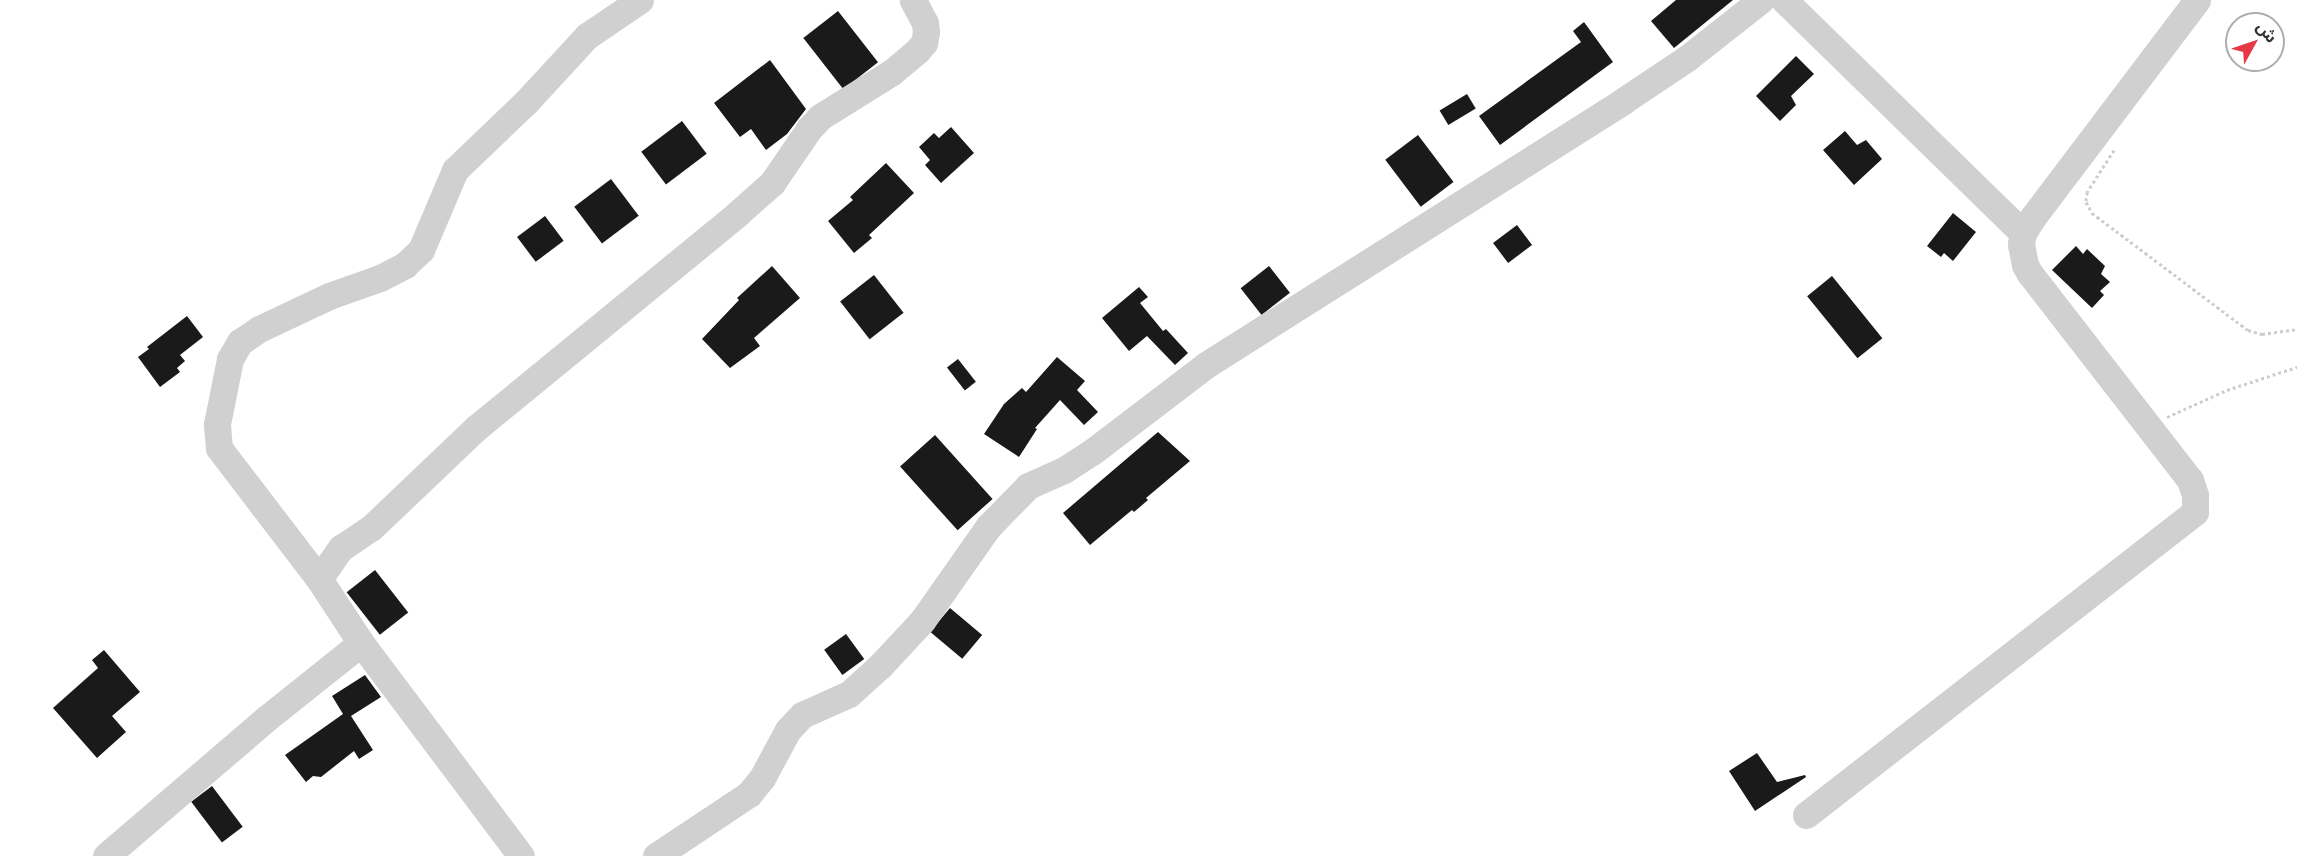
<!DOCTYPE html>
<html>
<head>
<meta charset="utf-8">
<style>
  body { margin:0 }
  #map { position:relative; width:2297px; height:856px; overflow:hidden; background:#fff; font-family:Barlow,"Noto Sans Arabic",sans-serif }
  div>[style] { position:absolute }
  .building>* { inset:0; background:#1a1a1a; transform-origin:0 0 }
  .path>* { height:3px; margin-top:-1.5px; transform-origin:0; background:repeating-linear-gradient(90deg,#cdcdcd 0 3px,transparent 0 6px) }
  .minor>* { height:27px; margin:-13.5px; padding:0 13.5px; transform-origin:13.5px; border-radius:13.5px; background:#d0d0d0 }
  span { translate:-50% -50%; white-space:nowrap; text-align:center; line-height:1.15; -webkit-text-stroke:6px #fff; paint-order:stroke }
  .north { position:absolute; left:2225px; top:12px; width:60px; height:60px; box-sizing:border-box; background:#fff; border:2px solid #adadad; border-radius:50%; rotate:50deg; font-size:16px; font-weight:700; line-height:24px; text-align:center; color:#333 }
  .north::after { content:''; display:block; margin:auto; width:21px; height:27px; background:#e63946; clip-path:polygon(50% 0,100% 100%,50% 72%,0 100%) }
</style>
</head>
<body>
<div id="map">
  <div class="building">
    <i style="clip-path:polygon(1676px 0,1733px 0,1674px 48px,1651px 21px)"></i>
    <i style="left:838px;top:11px;width:65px;height:44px;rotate:52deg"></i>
    <i style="clip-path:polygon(1584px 22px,1613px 62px,1500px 145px,1479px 116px,1581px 42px,1573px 31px)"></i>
    <i style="clip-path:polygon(1796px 56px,1814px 74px,1791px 96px,1796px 105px,1780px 121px,1756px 96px)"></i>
    <i style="clip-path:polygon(770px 60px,806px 109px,787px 134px,766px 150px,751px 129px,740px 137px,714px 103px)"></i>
    <i style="left:1467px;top:94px;width:17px;height:32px;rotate:59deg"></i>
    <i style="left:682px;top:121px;width:41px;height:51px;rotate:53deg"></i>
    <i style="clip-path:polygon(951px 127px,974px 153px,941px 183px,925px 165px,930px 160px,919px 147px,934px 133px,939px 138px)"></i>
    <i style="clip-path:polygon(1845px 131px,1857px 145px,1866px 140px,1882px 159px,1854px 185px,1823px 150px)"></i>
    <i style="left:1418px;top:135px;width:59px;height:41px;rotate:53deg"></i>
    <i style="clip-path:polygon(886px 163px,914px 193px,869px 235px,872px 238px,854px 253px,828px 221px,853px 200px,850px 197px)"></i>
    <i style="left:611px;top:179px;width:46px;height:46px;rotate:53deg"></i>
    <i style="clip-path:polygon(1953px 213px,1976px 232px,1953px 261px,1944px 253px,1941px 257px,1927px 246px)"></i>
    <i style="left:545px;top:216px;width:31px;height:35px;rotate:53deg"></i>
    <i style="left:1517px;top:225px;width:25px;height:30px;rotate:53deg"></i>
    <i style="clip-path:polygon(2076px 246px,2083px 254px,2087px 249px,2105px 266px,2101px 274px,2110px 282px,2100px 291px,2104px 295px,2092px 308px,2052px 270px)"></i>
    <i style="clip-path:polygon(772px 266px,800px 298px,754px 338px,760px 346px,730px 368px,702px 339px,739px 300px,737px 298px)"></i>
    <i style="left:1269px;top:266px;width:34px;height:36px;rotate:52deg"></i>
    <i style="left:874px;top:275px;width:48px;height:43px;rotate:52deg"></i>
    <i style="left:1832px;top:276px;width:80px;height:32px;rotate:51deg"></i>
    <i style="clip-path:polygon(1139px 287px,1148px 297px,1140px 303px,1163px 331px,1166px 329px,1188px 353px,1175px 365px,1147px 336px,1129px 351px,1102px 318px)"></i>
    <i style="clip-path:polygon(187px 316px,203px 337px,180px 355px,185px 361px,177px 368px,180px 372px,160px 387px,138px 357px,149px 349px,147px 347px)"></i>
    <i style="clip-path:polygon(1057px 357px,1085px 381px,1077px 390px,1098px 412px,1084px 425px,1060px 400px,1035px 428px,1037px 429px,1019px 457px,984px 434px,1004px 404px,1022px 388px,1026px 392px)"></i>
    <i style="left:958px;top:359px;width:29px;height:14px;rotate:52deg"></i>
    <i style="clip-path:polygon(1158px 432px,1190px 461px,1146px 498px,1148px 500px,1134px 512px,1132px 510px,1090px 545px,1063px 513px)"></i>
    <i style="left:935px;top:435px;width:86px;height:47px;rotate:48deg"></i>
    <i style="left:375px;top:570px;width:54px;height:36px;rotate:52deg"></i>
    <i style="left:950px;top:608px;width:42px;height:31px;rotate:40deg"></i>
    <i style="left:846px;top:634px;width:31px;height:27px;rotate:54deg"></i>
    <i style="clip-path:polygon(104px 650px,140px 692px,112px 716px,126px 732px,97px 758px,53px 708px,98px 668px,92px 660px)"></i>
    <i style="clip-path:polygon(365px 675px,381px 697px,351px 716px,373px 750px,359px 759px,354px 751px,321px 777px,313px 776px,306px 782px,285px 755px,343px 714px,332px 696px)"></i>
    <i style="clip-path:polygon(1757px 753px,1777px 782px,1805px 775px,1806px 777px,1755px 811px,1729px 771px)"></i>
    <i style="left:212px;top:786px;width:51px;height:26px;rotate:53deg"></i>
  </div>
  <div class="path">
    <i style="left:2114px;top:150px;width:50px;rotate:122.7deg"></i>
    <i style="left:2087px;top:192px;width:10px;rotate:96deg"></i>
    <i style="left:2086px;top:202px;width:13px;rotate:61deg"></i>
    <i style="left:2092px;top:213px;width:195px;rotate:36.9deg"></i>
    <i style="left:2248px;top:330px;width:15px;rotate:16deg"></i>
    <i style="left:2262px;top:334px;width:35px;rotate:-8deg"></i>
    <i style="left:2167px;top:417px;width:66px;rotate:-24.2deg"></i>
    <i style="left:2227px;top:390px;width:74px;rotate:-18.2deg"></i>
  </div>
  <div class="minor">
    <i style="left:1784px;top:0;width:334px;rotate:44.3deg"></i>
    <i style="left:319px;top:579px;width:165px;rotate:-127.4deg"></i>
    <i style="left:219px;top:448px;width:24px;rotate:-95deg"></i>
    <i style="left:217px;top:424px;width:66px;rotate:-78.7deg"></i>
    <i style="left:230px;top:359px;width:20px;rotate:-60deg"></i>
    <i style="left:240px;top:342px;width:23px;rotate:-34deg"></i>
    <i style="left:259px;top:329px;width:77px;rotate:-25.2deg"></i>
    <i style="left:329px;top:296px;width:54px;rotate:-19.4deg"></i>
    <i style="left:380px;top:278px;width:28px;rotate:-27deg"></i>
    <i style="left:405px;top:265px;width:22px;rotate:-43deg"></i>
    <i style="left:421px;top:250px;width:87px;rotate:-67deg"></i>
    <i style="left:455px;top:170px;width:98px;rotate:-43.8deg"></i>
    <i style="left:526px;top:102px;width:90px;rotate:-47.3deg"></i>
    <i style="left:587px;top:36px;width:64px;rotate:-34.2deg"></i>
    <i style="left:1806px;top:815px;width:493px;rotate:-37.9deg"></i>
    <i style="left:2195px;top:512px;width:17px;rotate:-90deg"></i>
    <i style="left:2195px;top:495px;width:16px;rotate:-108deg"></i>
    <i style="left:2190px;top:480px;width:261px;rotate:-127.8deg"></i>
    <i style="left:2030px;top:274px;width:10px;rotate:-119deg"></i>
    <i style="left:2025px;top:265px;width:21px;rotate:-101deg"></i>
    <i style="left:2021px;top:244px;width:11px;rotate:-80deg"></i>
    <i style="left:2023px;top:233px;width:19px;rotate:-58deg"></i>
    <i style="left:2033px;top:217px;width:272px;rotate:-52.9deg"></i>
    <i style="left:106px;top:856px;width:212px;rotate:-40.6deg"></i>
    <i style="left:267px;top:718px;width:120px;rotate:-38.6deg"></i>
    <i style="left:521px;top:856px;width:266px;rotate:-126.9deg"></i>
    <i style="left:361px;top:643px;width:77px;rotate:-123.3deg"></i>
    <i style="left:319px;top:579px;width:38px;rotate:-55deg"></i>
    <i style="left:341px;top:548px;width:36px;rotate:-34deg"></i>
    <i style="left:371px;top:528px;width:145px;rotate:-43.6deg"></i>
    <i style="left:476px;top:428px;width:338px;rotate:-39.3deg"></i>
    <i style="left:737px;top:214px;width:47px;rotate:-41.5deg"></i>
    <i style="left:772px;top:183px;width:65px;rotate:-55.6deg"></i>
    <i style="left:809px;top:129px;width:16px;rotate:-47deg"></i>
    <i style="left:820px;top:117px;width:85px;rotate:-32deg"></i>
    <i style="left:892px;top:72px;width:33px;rotate:-40deg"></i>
    <i style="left:917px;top:51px;width:11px;rotate:-49deg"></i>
    <i style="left:924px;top:43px;width:11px;rotate:-80deg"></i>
    <i style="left:926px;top:32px;width:9px;rotate:-96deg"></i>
    <i style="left:925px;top:23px;width:26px;rotate:-118deg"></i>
    <i style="left:656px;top:856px;width:112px;rotate:-33.7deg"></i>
    <i style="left:749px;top:794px;width:21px;rotate:-51deg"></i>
    <i style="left:762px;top:778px;width:55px;rotate:-61.6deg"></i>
    <i style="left:788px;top:730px;width:21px;rotate:-47deg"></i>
    <i style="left:802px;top:715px;width:51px;rotate:-24.1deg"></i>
    <i style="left:849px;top:694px;width:42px;rotate:-42.1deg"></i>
    <i style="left:880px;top:666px;width:62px;rotate:-47deg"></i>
    <i style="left:922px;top:621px;width:115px;rotate:-54.9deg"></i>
    <i style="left:988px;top:527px;width:57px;rotate:-45.7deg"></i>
    <i style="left:1028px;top:486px;width:39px;rotate:-24deg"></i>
    <i style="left:1064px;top:470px;width:33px;rotate:-33deg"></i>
    <i style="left:1092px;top:452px;width:143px;rotate:-37.3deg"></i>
    <i style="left:1206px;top:365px;width:494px;rotate:-32.3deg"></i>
    <i style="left:1623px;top:101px;width:76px;rotate:-33.7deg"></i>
    <i style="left:1686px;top:59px;width:95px;rotate:-38.2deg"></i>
  </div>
  <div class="north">ش</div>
</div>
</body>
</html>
